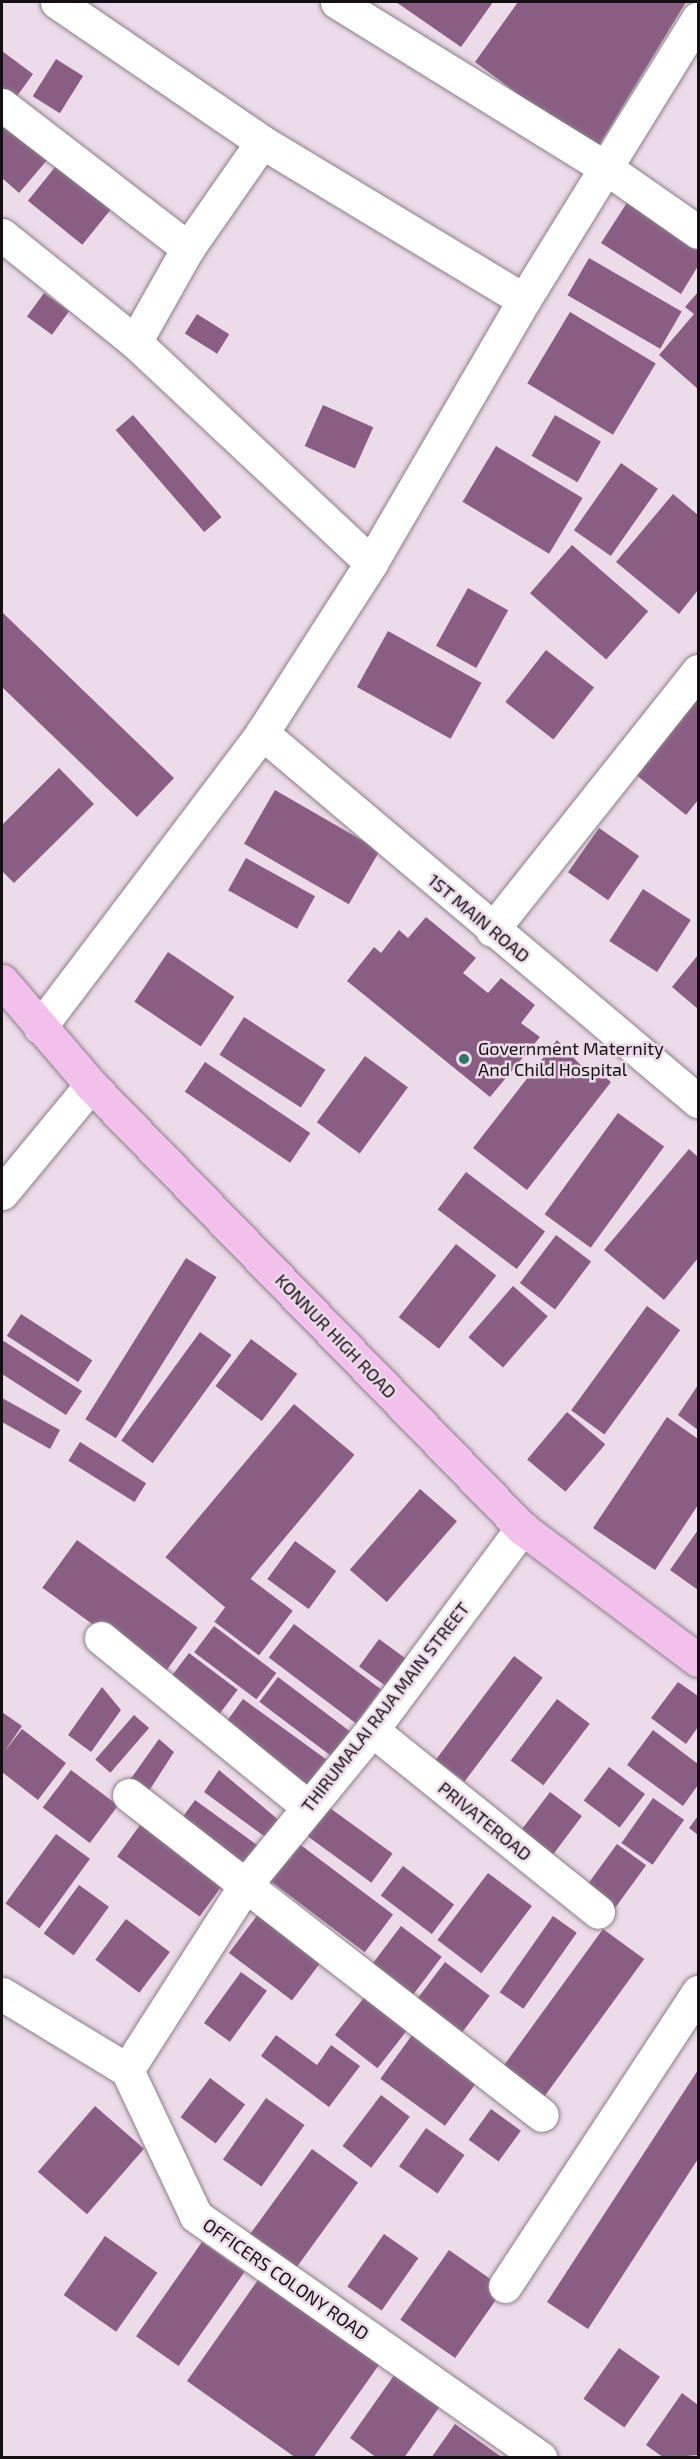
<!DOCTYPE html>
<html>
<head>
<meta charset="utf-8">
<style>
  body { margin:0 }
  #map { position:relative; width:700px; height:2459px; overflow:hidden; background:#ecdbe9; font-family:"Exo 2",sans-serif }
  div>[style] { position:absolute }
  .building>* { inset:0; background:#8a5e83; transform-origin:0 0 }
  .roads { filter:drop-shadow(0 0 2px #8d7e8a) drop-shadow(0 0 2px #8d7e8a) }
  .minor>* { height:33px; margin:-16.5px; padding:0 16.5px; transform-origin:16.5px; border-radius:16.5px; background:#fff }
  .tertiary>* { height:33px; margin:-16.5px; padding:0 16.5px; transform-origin:16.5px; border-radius:16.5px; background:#fff }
  .secondary>* { height:33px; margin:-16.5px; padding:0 16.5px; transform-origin:16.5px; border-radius:16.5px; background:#fff }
  .primary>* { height:33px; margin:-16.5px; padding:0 16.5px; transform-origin:16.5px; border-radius:16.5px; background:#f2c0ea }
  .dots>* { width:16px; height:16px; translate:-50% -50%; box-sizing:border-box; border:3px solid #ecdbe9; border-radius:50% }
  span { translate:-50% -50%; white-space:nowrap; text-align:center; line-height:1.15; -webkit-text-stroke:5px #ecdbe9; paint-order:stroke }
  .street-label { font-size:18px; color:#140f13 }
  .poi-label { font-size:18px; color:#140f13 }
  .left { translate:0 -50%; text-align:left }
  .frame { position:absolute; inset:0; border:3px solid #140f13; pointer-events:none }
</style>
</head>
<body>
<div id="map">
  <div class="building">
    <i style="clip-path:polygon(396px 2px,493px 2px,461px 47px)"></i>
    <i style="clip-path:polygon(518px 2px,686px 2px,595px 152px,475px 62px)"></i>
    <i style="clip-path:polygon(2px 51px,33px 74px,12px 103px,2px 96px)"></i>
    <i style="left:56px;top:59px;width:32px;height:44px;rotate:32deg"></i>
    <i style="clip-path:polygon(2px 120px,48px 159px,19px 193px,2px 178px)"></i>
    <i style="left:60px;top:161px;width:70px;height:51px;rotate:39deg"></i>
    <i style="clip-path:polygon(630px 198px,698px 242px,698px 266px,681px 294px,601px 243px)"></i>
    <i style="left:589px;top:258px;width:107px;height:43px;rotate:30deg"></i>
    <i style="clip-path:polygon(698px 292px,698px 389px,659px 355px,694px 314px,685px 307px)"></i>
    <i style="left:44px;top:293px;width:31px;height:29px;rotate:36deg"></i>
    <i style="left:570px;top:312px;width:100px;height:83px;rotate:31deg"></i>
    <i style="left:197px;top:314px;width:38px;height:23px;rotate:32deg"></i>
    <i style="left:323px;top:405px;width:55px;height:45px;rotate:24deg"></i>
    <i style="left:133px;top:415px;width:135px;height:23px;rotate:49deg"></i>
    <i style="left:555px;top:415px;width:53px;height:47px;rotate:30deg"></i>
    <i style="left:496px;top:446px;width:101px;height:65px;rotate:31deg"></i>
    <i style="left:621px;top:463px;width:45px;height:82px;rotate:35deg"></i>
    <i style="clip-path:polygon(673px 494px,698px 515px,698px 590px,679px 614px,616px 562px)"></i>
    <i style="left:572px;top:545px;width:101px;height:64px;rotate:41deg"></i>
    <i style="left:468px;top:588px;width:46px;height:66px;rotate:29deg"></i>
    <i style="clip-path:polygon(2px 612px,174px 778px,137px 817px,2px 687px)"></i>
    <i style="left:388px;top:631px;width:107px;height:64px;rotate:29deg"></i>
    <i style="left:546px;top:650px;width:61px;height:66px;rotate:38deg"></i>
    <i style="clip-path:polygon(698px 696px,698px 800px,686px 815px,635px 774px)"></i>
    <i style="clip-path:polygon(59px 768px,94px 804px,14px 883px,2px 871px,2px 825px)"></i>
    <i style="left:275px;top:790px;width:121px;height:62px;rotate:30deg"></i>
    <i style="left:599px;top:828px;width:49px;height:54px;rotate:35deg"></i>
    <i style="left:246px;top:858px;width:79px;height:37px;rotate:29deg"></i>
    <i style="left:643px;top:889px;width:57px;height:62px;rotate:33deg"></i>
    <i style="clip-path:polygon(426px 917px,476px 958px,463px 973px,488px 993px,501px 978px,535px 1005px,521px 1023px,540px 1037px,490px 1097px,347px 981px,374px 947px,381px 953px,399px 930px,408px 938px)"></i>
    <i style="left:168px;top:952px;width:80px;height:60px;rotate:34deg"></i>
    <i style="clip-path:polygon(698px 955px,698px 1009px,672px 987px)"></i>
    <i style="left:244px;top:1017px;width:97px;height:45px;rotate:33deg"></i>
    <i style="clip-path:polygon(557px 1040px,589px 1074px,594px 1068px,611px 1082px,527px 1190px,473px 1148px)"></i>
    <i style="left:365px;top:1056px;width:53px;height:82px;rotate:36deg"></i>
    <i style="left:205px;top:1062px;width:127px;height:36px;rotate:34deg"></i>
    <i style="left:618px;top:1113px;width:57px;height:125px;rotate:36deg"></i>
    <i style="clip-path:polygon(689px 1149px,698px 1157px,698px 1258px,664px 1300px,604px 1250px)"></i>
    <i style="left:466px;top:1172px;width:99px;height:47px;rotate:37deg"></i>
    <i style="left:556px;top:1235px;width:44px;height:60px;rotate:37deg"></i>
    <i style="left:456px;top:1244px;width:51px;height:93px;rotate:38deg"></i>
    <i style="left:186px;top:1258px;width:36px;height:190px;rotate:32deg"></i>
    <i style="left:513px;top:1286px;width:46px;height:68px;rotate:41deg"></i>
    <i style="left:647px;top:1306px;width:41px;height:129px;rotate:36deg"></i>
    <i style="left:21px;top:1314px;width:85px;height:26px;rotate:33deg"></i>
    <i style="left:200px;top:1332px;width:39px;height:134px;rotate:36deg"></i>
    <i style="left:251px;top:1339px;width:58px;height:59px;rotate:37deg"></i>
    <i style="clip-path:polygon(2px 1340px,82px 1391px,66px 1415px,2px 1374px)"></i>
    <i style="clip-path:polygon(698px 1385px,698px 1430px,678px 1415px)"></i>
    <i style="clip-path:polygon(2px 1398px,60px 1430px,50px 1449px,2px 1422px)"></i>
    <i style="left:294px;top:1404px;width:79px;height:200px;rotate:40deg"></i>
    <i style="left:567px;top:1412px;width:50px;height:62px;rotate:40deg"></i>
    <i style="clip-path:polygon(667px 1417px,698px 1439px,698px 1505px,655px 1570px,593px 1528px)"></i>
    <i style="left:80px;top:1442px;width:78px;height:22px;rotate:32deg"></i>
    <i style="left:420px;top:1489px;width:49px;height:107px;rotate:41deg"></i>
    <i style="clip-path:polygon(698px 1530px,698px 1590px,670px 1570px)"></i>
    <i style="left:77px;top:1540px;width:149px;height:59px;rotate:36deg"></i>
    <i style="left:295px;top:1541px;width:51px;height:47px;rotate:36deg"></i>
    <i style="left:248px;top:1577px;width:56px;height:56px;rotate:37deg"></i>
    <i style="left:294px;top:1624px;width:109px;height:42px;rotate:37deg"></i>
    <i style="left:214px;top:1626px;width:78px;height:33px;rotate:37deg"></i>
    <i style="left:379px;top:1639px;width:42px;height:34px;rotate:36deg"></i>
    <i style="left:189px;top:1653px;width:61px;height:36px;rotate:37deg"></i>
    <i style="left:514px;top:1656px;width:36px;height:130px;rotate:37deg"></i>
    <i style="left:278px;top:1677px;width:90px;height:31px;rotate:37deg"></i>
    <i style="clip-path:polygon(678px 1682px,698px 1696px,698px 1727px,686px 1744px,651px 1718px)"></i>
    <i style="clip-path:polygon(102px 1687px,121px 1710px,91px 1752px,68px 1735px)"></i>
    <i style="left:243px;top:1699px;width:103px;height:40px;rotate:36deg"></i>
    <i style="left:557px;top:1699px;width:41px;height:77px;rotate:37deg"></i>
    <i style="clip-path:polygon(2px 1712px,22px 1726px,4px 1752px,22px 1729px,66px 1763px,38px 1800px,2px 1772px)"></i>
    <i style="left:134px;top:1715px;width:20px;height:59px;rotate:41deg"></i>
    <i style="clip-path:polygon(653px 1730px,698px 1764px,698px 1785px,683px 1806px,627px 1765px)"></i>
    <i style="clip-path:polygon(159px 1739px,174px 1752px,145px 1797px,127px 1784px)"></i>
    <i style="left:609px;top:1767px;width:45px;height:42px;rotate:37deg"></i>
    <i style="left:71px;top:1770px;width:59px;height:47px;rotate:37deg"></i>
    <i style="clip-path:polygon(219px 1770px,281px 1822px,268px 1839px,204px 1792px)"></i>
    <i style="left:550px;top:1792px;width:40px;height:58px;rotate:37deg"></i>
    <i style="left:653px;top:1798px;width:38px;height:55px;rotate:35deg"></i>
    <i style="left:195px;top:1800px;width:79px;height:29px;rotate:36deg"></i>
    <i style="left:323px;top:1803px;width:86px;height:36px;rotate:36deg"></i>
    <i style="clip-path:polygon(698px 1816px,698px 1835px,689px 1828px)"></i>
    <i style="left:143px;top:1821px;width:102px;height:44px;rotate:36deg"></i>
    <i style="left:56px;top:1834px;width:42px;height:86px;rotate:36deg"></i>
    <i style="left:298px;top:1843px;width:119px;height:47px;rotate:37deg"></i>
    <i style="left:617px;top:1844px;width:36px;height:64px;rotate:36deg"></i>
    <i style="left:403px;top:1866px;width:64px;height:37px;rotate:37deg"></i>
    <i style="left:488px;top:1873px;width:55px;height:84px;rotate:37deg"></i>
    <i style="left:79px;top:1885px;width:37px;height:60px;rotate:36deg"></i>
    <i style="left:262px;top:1909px;width:79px;height:55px;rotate:37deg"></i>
    <i style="left:553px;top:1916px;width:29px;height:93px;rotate:35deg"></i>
    <i style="left:126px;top:1919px;width:55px;height:51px;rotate:37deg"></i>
    <i style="left:401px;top:1926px;width:51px;height:58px;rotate:37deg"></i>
    <i style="left:603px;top:1929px;width:51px;height:173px;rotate:36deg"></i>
    <i style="left:445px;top:1962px;width:56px;height:56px;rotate:37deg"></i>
    <i style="left:241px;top:1972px;width:32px;height:63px;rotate:36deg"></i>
    <i style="left:370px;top:1990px;width:54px;height:57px;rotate:38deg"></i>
    <i style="left:415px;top:2031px;width:80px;height:59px;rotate:36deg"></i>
    <i style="clip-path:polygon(276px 2035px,317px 2065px,331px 2045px,360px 2066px,329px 2107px,261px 2056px)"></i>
    <i style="clip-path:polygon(698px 2070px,698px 2159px,588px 2329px,547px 2302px)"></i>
    <i style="left:210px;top:2078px;width:44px;height:49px;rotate:37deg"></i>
    <i style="left:381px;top:2095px;width:36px;height:64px;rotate:37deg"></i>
    <i style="left:266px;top:2098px;width:47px;height:75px;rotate:35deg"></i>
    <i style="left:95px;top:2106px;width:65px;height:87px;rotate:41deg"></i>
    <i style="left:491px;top:2109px;width:37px;height:38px;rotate:36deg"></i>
    <i style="left:426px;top:2128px;width:47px;height:47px;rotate:35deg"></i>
    <i style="left:312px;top:2149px;width:57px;height:108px;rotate:36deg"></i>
    <i style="left:384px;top:2234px;width:42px;height:64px;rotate:35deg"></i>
    <i style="left:105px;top:2236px;width:64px;height:72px;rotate:35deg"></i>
    <i style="left:202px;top:2242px;width:52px;height:115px;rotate:35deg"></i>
    <i style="left:449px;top:2250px;width:67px;height:85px;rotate:35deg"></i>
    <i style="clip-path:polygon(260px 2277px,381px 2362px,313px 2458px,296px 2458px,187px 2381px)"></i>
    <i style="left:619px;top:2348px;width:50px;height:62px;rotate:35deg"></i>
    <i style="clip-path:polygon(395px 2374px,440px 2406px,404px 2458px,377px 2458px,350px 2438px)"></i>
    <i style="clip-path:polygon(682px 2393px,698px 2405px,698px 2455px,664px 2458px,646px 2445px)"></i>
    <i style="clip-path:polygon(455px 2424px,503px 2458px,431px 2458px)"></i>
  </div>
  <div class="roads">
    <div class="minor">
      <i style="left:57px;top:2px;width:248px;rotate:34.3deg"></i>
      <i style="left:262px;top:142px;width:306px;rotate:31.1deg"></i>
      <i style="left:337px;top:2px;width:320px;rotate:31.7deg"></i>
      <i style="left:609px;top:170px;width:108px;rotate:34.9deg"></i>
      <i style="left:2px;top:105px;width:235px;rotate:37.6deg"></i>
      <i style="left:2px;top:235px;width:171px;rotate:38.8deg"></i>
      <i style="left:135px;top:342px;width:323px;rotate:43.1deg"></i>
      <i style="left:135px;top:342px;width:108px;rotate:-60.6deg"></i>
      <i style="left:188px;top:248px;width:129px;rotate:-55.1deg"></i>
      <i style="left:262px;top:733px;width:571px;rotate:40.17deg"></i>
      <i style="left:492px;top:930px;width:331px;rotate:-51.5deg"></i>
      <i style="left:101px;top:1638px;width:267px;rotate:39.2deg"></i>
      <i style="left:372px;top:1730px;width:290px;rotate:38.8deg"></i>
      <i style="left:129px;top:1795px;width:522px;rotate:37.77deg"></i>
      <i style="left:2px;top:1994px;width:146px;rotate:31.3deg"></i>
      <i style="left:127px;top:2070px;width:161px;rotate:64.7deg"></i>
      <i style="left:196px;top:2216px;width:421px;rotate:35.1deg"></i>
      <i style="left:127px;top:2070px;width:221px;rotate:-57.4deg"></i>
      <i style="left:246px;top:1884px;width:199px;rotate:-50.7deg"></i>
      <i style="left:372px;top:1730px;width:252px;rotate:-53.4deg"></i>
      <i style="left:505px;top:2286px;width:352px;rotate:-56.7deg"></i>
    </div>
    <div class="tertiary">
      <i style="left:40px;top:1027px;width:368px;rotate:-52.9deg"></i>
      <i style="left:262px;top:733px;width:202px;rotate:-57.3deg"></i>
      <i style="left:371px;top:563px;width:304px;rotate:-59.8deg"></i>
      <i style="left:524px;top:300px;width:331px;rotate:-58.3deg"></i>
    </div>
    <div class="secondary">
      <i style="left:2px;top:1193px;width:140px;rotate:-50.5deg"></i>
    </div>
    <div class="primary">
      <i style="left:2px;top:981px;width:137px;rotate:49.4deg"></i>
      <i style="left:91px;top:1085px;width:618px;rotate:45.79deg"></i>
      <i style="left:522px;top:1528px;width:220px;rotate:36.9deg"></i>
    </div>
  </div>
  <div class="dots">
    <i style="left:464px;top:1059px;background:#30766b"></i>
  </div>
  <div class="street-label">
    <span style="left:479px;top:918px;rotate:40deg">1ST MAIN ROAD</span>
    <span style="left:336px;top:1336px;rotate:46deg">KONNUR HIGH ROAD</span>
    <span style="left:385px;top:1707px;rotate:-52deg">THIRUMALAI RAJA MAIN STREET</span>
    <span style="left:485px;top:1821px;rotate:39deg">PRIVATEROAD</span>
    <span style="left:286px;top:2279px;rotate:35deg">OFFICERS COLONY ROAD</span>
  </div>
  <div class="poi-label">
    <span class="left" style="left:478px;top:1059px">Government Maternity<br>And Child Hospital</span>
  </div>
  <div class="frame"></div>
</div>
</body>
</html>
